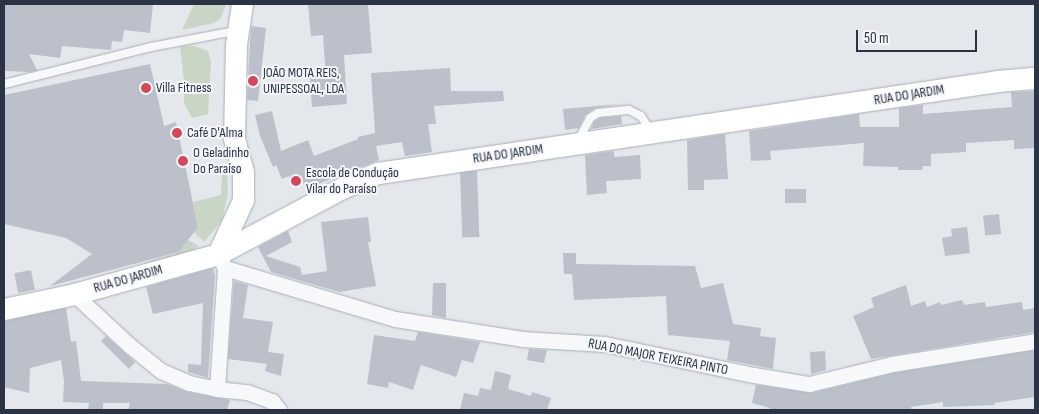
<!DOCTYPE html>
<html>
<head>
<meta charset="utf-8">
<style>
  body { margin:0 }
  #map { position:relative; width:1039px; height:414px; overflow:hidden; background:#e4e7ec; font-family:"Sofia Sans Condensed",sans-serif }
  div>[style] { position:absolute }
  .green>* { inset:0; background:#c9d6c5 }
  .building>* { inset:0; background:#bbc0ca; transform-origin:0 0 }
  .roads { filter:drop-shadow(0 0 1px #a9aeb7) drop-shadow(0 0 1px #a9aeb7) }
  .lane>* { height:8px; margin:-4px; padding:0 4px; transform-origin:4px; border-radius:4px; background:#f7f8fa }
  .street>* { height:15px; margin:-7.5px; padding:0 7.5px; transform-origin:7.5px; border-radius:7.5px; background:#f7f8fa }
  .secondary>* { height:21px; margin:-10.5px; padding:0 10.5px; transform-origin:10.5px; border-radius:10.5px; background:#fff }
  .dots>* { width:14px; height:14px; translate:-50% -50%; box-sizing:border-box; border:2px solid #f4f6f9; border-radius:50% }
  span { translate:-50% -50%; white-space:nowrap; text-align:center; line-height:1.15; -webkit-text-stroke:4px #f4f6f9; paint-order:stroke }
  .poi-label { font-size:14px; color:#2b3445 }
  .left { translate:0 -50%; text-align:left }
  .street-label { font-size:14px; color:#2b3445 }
  .frame { position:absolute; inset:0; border:5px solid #2b3445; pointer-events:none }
  .scale { position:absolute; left:856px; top:30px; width:121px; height:22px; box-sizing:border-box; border:2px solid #2b3445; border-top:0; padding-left:6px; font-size:15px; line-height:18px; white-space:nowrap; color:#2b3445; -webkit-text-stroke:4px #f4f6f9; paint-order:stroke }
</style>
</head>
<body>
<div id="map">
  <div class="green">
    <i style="clip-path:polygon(194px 4px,226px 4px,221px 18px,214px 23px,182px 30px)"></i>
    <i style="clip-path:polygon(180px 46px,194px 46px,208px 51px,211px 61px,208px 114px,192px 118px,184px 103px,184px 81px)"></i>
    <i style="clip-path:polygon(222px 172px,227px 172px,228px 193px,222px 220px,204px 242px,194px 232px,198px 227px,193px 202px,221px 195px)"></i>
    <i style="clip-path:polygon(188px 240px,199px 246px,181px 258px,150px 266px,149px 261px,178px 253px)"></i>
  </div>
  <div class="building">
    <i style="clip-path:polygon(4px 4px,153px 4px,150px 33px,124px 30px,122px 42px,112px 41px,111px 50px,62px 46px,60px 58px,29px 54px,37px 70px,29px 72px,4px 71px)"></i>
    <i style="clip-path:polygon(308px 4px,368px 4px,372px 53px,344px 55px,347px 104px,312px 107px,310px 78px,326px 77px,323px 35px,311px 36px)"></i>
    <i style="clip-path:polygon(251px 26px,266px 28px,258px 101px,247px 100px)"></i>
    <i style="clip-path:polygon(150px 64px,164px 126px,176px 122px,198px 227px,179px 252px,50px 286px,92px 254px,66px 238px,4px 224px,4px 95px)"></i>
    <i style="clip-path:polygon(450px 68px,451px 91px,503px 91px,504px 101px,434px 106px,436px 124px,428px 124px,432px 152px,405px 156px,402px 142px,376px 146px,379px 160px,306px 189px,302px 180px,292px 184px,289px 176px,282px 179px,276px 165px,273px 167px,260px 136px,255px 115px,272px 111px,281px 151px,308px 140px,314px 156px,358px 139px,358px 137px,375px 133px,371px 73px)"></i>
    <i style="clip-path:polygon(1035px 91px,1035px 148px,1014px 149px,1014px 140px,966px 143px,966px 152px,931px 154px,931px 166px,923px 166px,922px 170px,898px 170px,898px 167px,863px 166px,864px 143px,770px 151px,771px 160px,751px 161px,749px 131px,859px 114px,860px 127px,899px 127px,899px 108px,923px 105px,923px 114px,1012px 107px,1011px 92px)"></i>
    <i style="clip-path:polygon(620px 104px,595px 108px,585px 115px,579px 128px,565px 130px,563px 109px)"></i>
    <i style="clip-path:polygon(621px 116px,622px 124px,591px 129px,594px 122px,600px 118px)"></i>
    <i style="clip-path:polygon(725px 134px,728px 179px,704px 180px,704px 190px,688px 190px,687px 140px)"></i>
    <i style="clip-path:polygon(614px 151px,614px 157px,640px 155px,641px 179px,606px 181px,607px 193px,587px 195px,585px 155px)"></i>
    <i style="left:477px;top:171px;width:66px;height:17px;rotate:88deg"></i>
    <i style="left:785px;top:189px;width:21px;height:14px"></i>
    <i style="left:999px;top:214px;width:20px;height:16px;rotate:84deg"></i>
    <i style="clip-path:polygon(368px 217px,371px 242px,368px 242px,376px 286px,339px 292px,271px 272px,258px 247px,288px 231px,292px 242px,266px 256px,300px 267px,302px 275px,327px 271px,321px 222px)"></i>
    <i style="clip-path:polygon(967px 227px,970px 253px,945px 256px,942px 238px,952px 236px,951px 229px)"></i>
    <i style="clip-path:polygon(563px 253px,576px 253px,576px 264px,695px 266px,701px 288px,723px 283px,733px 324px,761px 328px,760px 336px,776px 338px,773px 369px,727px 360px,730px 341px,668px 335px,666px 296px,574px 300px,572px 274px,564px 274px)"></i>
    <i style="clip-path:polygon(213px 268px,215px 276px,208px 378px,188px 372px,188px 364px,201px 365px,203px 303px,153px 314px,146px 287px)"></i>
    <i style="left:31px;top:270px;width:20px;height:17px;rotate:79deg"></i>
    <i style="clip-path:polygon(234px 281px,248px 285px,243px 318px,273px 322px,268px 352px,284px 354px,281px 376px,265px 371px,267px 364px,228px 359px)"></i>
    <i style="clip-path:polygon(433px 283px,446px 283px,446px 318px,432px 315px)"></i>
    <i style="clip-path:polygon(906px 285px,911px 306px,925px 301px,927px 307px,940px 302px,941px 305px,962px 300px,964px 305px,985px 302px,986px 307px,1022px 302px,1023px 310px,1035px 308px,1035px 332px,871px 359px,853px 316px,874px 307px,871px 298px)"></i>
    <i style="clip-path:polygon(66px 308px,71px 342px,76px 341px,81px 381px,167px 384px,187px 392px,230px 400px,227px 410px,128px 410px,130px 403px,103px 403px,103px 410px,88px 410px,89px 403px,63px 402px,64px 381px,61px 360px,30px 368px,29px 393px,4px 387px,4px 321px)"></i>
    <i style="clip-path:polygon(418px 332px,480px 342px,473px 363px,462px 360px,456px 377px,421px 365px,413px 390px,389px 382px,388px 388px,367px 384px,374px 335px,415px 341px)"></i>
    <i style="clip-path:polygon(106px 336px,135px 362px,129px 369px,101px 341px)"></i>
    <i style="clip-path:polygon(529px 349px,547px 350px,544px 363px,527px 360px)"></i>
    <i style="clip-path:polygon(1035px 350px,1035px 397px,994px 403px,995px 405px,943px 407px,943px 402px,911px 407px,912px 410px,769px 410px,770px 408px,752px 403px,756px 385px,811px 393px,894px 373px)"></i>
    <i style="clip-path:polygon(825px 351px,826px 370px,811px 374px,810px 352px)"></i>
    <i style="clip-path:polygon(495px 371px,511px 375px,508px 389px,531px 396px,532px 392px,551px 398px,547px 410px,460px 410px,464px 393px,478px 396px,480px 388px,491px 390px)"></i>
  </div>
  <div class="roads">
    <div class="lane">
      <i style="left:4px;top:84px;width:152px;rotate:-14.1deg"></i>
      <i style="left:151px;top:47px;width:86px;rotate:-10.8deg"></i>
      <i style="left:579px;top:139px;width:24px;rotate:-62deg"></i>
      <i style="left:590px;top:118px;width:9px;rotate:-32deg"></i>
      <i style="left:598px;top:113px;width:31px;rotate:-6deg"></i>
      <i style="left:629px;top:110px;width:13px;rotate:27deg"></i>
      <i style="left:641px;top:116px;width:15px;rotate:58deg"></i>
    </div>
    <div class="street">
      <i style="left:225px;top:268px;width:177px;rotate:16.7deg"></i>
      <i style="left:395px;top:319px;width:129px;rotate:8.9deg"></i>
      <i style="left:522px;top:339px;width:83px;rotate:3.4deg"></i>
      <i style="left:605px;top:344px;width:152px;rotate:11.8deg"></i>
      <i style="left:754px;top:375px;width:56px;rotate:9.3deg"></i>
      <i style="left:809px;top:384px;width:85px;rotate:-13.5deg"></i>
      <i style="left:892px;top:364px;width:145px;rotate:-9.1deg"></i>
      <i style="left:74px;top:294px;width:75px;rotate:42.8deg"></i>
      <i style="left:129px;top:345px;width:41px;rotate:39.1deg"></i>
      <i style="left:161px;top:371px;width:30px;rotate:23deg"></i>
      <i style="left:189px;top:383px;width:29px;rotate:12deg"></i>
      <i style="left:217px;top:389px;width:30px;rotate:6deg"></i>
      <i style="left:247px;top:392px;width:27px;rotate:20deg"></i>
      <i style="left:272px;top:401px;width:11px;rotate:52deg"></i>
      <i style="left:217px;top:389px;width:121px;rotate:-86.2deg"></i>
      <i style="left:225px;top:268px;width:9px;rotate:-117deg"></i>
    </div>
    <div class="secondary">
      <i style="left:218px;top:254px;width:60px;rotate:-65.2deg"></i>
      <i style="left:243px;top:200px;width:28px;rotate:-90deg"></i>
      <i style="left:243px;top:172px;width:35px;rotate:-105deg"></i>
      <i style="left:234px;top:138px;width:94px;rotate:-88.8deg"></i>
      <i style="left:236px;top:44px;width:40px;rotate:-81.5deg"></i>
      <i style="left:4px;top:309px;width:72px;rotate:-12.1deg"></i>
      <i style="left:74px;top:294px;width:149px;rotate:-15.5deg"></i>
      <i style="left:218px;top:254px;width:140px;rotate:-28deg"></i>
      <i style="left:342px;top:188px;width:39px;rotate:-23deg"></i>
      <i style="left:378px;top:173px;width:626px;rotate:-8.45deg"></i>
      <i style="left:997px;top:81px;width:38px;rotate:-5deg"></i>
    </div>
  </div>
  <div class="dots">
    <i style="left:253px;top:81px;background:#d1495b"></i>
    <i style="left:146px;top:88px;background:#d1495b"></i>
    <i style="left:177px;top:133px;background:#d1495b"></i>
    <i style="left:183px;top:161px;background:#d1495b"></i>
    <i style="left:296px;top:181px;background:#d1495b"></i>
  </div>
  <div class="poi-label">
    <span class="left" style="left:263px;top:81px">JOÃO MOTA REIS,<br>UNIPESSOAL, LDA</span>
    <span class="left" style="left:156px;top:88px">Villa Fitness</span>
    <span class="left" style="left:187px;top:133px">Café D'Alma</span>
    <span class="left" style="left:193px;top:161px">O Geladinho<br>Do Paraíso</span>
    <span class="left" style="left:306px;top:181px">Escola de Condução<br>Vilar do Paraíso</span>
  </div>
  <div class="street-label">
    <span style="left:909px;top:95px;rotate:-9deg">RUA DO JARDIM</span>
    <span style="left:508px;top:154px;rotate:-8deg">RUA DO JARDIM</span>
    <span style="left:128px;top:279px;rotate:-16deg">RUA DO JARDIM</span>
    <span style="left:658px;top:357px;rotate:11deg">RUA DO MAJOR TEIXEIRA PINTO</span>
  </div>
  <div class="frame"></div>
  <div class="scale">50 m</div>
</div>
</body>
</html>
